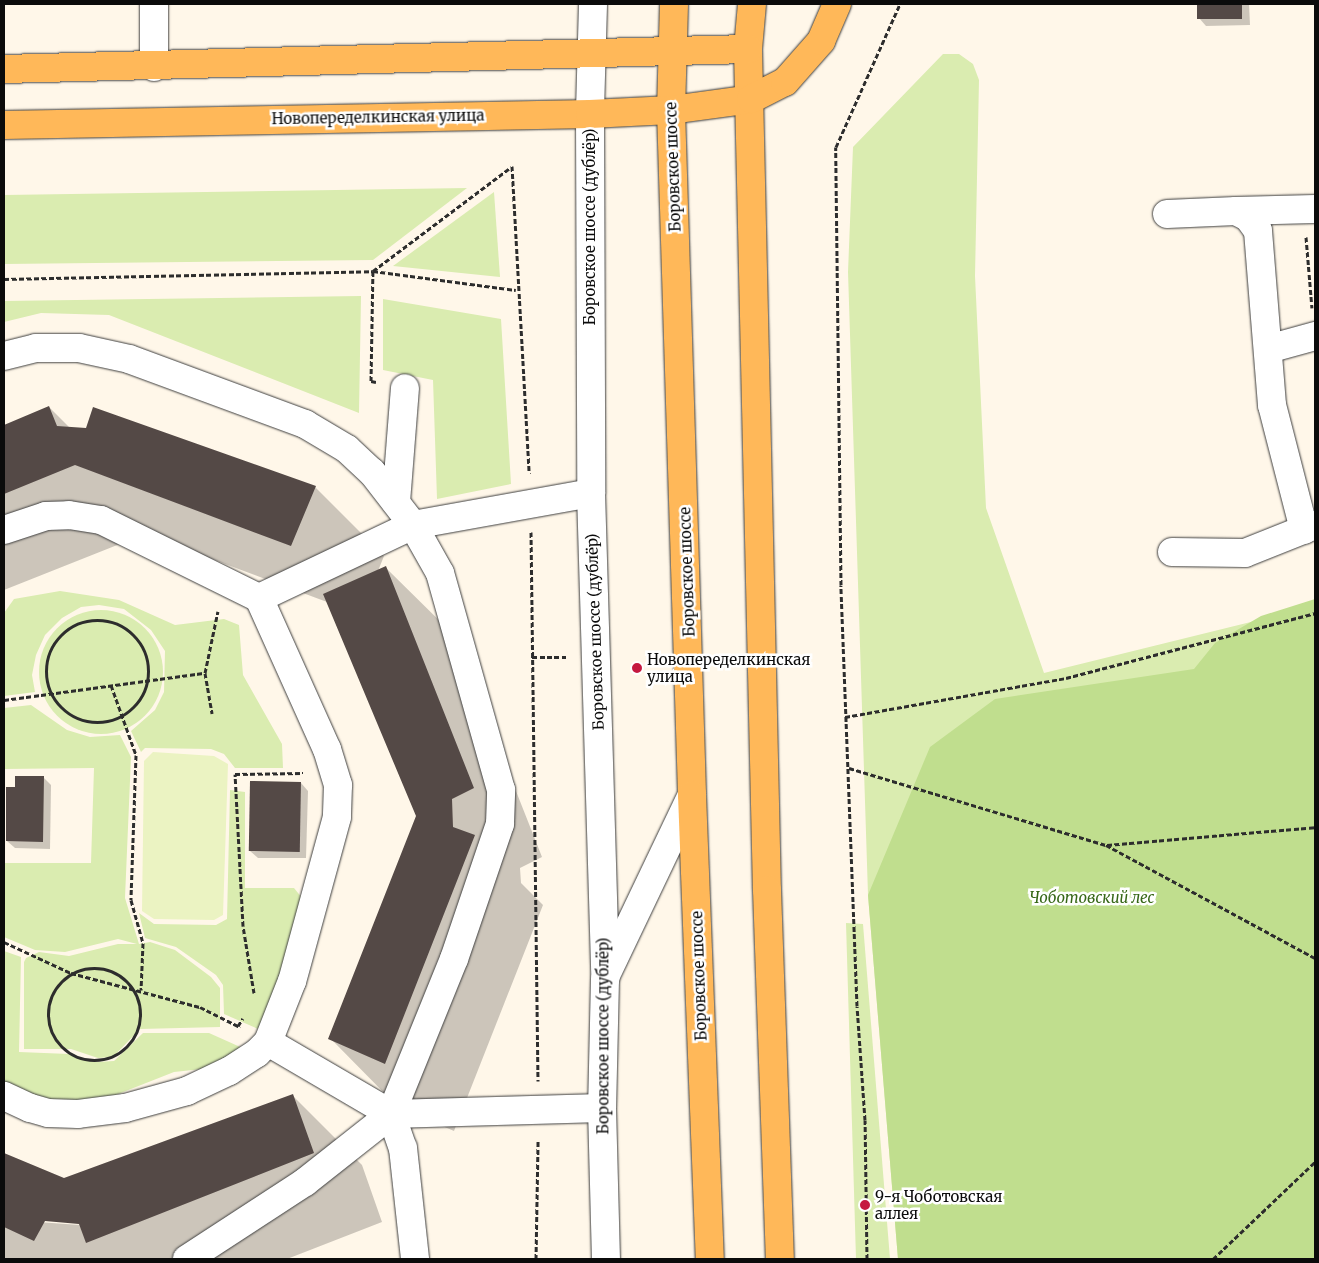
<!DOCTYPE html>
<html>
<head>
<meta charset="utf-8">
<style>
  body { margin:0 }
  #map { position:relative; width:1319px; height:1263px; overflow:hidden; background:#fff7e9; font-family:Merriweather,serif }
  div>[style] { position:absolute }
  .green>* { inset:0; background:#daecb0 }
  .round { border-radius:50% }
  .forest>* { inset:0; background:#c0de8e }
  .pitch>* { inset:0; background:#ebf3c2 }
  .shadow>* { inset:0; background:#0003 }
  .building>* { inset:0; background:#544946; transform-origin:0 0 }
  .path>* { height:3px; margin-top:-1.5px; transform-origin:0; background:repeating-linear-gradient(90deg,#2d2d2d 0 5px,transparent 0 7.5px) }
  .path>.ring { margin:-1.5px; padding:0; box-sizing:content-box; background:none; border:3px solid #2d2d2d; border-radius:50% }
  .roads { filter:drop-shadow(0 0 1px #3e3e3e) drop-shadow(0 0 1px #3e3e3e) }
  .minor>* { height:28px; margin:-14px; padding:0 14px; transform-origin:14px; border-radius:14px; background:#fff }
  .major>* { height:28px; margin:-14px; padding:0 14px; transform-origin:14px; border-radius:14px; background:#ffb859 }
  .dots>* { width:14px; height:14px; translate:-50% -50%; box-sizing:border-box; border:2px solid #fff; border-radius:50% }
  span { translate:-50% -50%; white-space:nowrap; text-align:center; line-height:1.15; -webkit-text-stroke:5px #fff; paint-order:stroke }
  .street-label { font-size:15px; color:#0b0b0b }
  .poi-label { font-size:15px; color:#0b0b0b }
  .left { translate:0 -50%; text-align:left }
  .park-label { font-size:15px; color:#366717; font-style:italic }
  .frame { position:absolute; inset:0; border:5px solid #0b0b0b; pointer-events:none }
</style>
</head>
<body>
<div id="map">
  <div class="green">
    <i style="clip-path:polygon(943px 54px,959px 54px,973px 64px,979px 80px,975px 276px,986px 508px,1044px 673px,1315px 606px,1315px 1259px,898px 1259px,868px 895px,848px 272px,853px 147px)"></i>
    <i style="clip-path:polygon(467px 188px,373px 260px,4px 264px,4px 195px)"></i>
    <i style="clip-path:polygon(494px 192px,500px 277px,393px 266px)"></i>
    <i style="clip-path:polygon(361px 296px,359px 413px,109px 315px,41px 313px,4px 322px,4px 301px)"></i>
    <i style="clip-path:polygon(383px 299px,501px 319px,511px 484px,437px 499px,433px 380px,383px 370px)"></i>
    <i style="clip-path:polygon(60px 591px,119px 600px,175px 625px,224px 619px,239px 625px,243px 675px,282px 744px,283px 768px,235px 768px,224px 754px,211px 749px,145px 748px,141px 752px,131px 731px,155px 710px,164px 692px,165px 651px,151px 630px,124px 609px,99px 605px,81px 607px,62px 618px,45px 635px,36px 655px,32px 675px,35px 692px,4px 696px,4px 613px,14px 599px)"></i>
    <i class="round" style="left:39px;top:610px;width:124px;height:124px"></i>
    <i style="clip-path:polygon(31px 705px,67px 730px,90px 737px,120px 735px,131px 757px,125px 898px,139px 944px,150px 942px,175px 950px,211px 977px,220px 988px,220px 1027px,140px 1029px,113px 1057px,98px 1058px,71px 1049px,24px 1049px,24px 962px,26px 958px,39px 952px,69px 956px,118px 944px,137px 944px,118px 939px,65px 952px,35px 950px,4px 937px,5px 863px,91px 863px,94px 768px,4px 769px,4px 708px)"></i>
    <i style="clip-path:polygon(230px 790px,245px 792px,245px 888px,294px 888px,307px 904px,283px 984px,258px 1029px,224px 1014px,223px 985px,216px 975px,176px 947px,145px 938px,139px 913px,154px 924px,216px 925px,227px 919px)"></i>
    <i style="clip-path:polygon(846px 923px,863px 924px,890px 1259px,856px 1259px)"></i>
    <i style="clip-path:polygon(4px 951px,21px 957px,19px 1052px,69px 1054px,97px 1062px,114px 1061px,143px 1033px,209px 1033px,247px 1050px,202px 1069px,174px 1072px,108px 1098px,48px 1103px,4px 1086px)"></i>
  </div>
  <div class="forest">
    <i style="clip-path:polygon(1315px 599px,1315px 1259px,898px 1259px,868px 895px,930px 747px,995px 699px,1194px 669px,1215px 643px,1261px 616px)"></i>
  </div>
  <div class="pitch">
    <i style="clip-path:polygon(153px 752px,214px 756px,228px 764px,223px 915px,214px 920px,154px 919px,142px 911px,144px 761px)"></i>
  </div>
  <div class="shadow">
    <i style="clip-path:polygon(1198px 4px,1249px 4px,1250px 25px,1206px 26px,1199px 18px)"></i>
    <i style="clip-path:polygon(49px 407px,70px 428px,315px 487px,384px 556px,378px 571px,386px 568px,455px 636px,542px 857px,520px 868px,521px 883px,543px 905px,454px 1131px,398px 1107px,330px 1038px,417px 816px,327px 602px,145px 534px,4px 590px,4px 427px)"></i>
    <i style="clip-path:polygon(43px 777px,51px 785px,50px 849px,15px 848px,7px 841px,16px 788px)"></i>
    <i style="clip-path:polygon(301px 783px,308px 791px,306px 858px,258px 858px,250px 851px)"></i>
    <i style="clip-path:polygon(evenodd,293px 1096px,362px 1165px,382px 1222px,287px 1259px,4px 1259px,4px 1154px,64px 1179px,293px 1096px,39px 1219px,77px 1223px,80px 1225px,38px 1222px,39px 1219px)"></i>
  </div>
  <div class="building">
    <i style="left:1197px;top:4px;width:45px;height:15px"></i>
    <i style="clip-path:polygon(49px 406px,57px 426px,86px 428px,93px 407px,316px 486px,291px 546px,75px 465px,4px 494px,4px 425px)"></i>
    <i style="clip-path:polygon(386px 566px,474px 788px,452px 799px,453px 827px,475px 835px,385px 1064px,328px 1039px,416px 816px,323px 594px)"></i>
    <i style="clip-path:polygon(15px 776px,44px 776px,43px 842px,6px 841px,6px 787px,15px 787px)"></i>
    <i style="left:250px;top:781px;width:51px;height:70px;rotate:1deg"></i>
    <i style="clip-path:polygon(293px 1094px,314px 1153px,86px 1243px,79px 1224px,45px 1221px,34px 1241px,4px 1227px,4px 1153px,64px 1178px)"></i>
  </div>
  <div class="path">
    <i style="left:512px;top:166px;width:308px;rotate:86.8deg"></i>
    <i style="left:1306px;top:237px;width:71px;rotate:85.2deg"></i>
    <i style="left:4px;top:279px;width:369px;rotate:-1.2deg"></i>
    <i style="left:373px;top:271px;width:144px;rotate:7.6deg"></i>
    <i style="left:376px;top:382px;width:5px;rotate:-169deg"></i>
    <i style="left:371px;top:381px;width:110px;rotate:-89deg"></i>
    <i style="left:373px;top:271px;width:173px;rotate:-37deg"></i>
    <i style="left:531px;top:532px;width:549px;rotate:89.27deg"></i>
    <i class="ring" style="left:46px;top:620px;width:99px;height:99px"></i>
    <i style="left:532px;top:657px;width:34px"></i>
    <i style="left:205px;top:673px;width:41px;rotate:80.1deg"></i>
    <i style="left:111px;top:685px;width:74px;rotate:70.3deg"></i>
    <i style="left:136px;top:755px;width:145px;rotate:92deg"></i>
    <i style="left:131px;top:900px;width:45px;rotate:74.4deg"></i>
    <i style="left:143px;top:943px;width:47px;rotate:92.4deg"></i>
    <i style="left:4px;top:700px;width:203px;rotate:-7.7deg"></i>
    <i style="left:205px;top:673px;width:63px;rotate:-78.2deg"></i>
    <i style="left:845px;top:717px;width:224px;rotate:-10deg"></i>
    <i style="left:1066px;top:678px;width:257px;rotate:-14.6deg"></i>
    <i style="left:849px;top:768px;width:268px;rotate:16.7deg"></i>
    <i style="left:1106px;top:845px;width:238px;rotate:28.4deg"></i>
    <i style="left:1107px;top:845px;width:209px;rotate:-4.9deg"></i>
    <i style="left:4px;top:942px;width:74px;rotate:24.8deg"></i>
    <i style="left:71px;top:973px;width:133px;rotate:14.8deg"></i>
    <i style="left:200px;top:1007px;width:45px;rotate:26.6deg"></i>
    <i class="ring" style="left:48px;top:968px;width:89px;height:89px"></i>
    <i style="left:254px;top:993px;width:68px;rotate:-99.3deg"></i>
    <i style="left:243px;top:926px;width:152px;rotate:-93deg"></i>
    <i style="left:235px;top:774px;width:68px;rotate:-0.8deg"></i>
    <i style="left:238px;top:1026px;width:9px;rotate:-58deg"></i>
    <i style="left:536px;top:1259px;width:119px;rotate:-89deg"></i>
    <i style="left:867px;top:1259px;width:139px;rotate:-90.8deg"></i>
    <i style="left:865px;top:1120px;width:114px;rotate:-94deg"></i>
    <i style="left:857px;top:1006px;width:421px;rotate:-92.2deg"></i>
    <i style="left:841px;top:585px;width:438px;rotate:-90.7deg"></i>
    <i style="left:836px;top:147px;width:157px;rotate:-65.9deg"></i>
    <i style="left:1213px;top:1259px;width:141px;rotate:-43.6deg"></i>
  </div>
  <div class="roads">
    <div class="minor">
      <i style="left:154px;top:4px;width:63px;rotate:90deg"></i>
      <i style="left:593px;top:4px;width:110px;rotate:91.6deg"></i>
      <i style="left:590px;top:114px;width:379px;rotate:89.8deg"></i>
      <i style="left:591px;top:493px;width:486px;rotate:88.3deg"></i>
      <i style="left:605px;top:979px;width:129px;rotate:91.3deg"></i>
      <i style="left:602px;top:1108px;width:151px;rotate:88.5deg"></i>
      <i style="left:1236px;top:211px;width:79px;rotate:-1.5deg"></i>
      <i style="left:1167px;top:214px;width:69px;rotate:-2.5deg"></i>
      <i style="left:1236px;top:211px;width:13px;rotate:27deg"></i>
      <i style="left:1248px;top:217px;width:17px;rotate:54deg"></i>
      <i style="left:1258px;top:231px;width:175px;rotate:85.4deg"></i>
      <i style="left:1272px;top:405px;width:129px;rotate:75.6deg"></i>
      <i style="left:1268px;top:349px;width:49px;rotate:-15.5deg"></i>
      <i style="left:4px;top:356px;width:33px;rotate:-14deg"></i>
      <i style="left:36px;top:348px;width:43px"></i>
      <i style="left:79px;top:348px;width:51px;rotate:12.4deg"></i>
      <i style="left:129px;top:359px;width:188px;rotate:20.3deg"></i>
      <i style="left:305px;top:424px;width:49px;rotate:30.8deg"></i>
      <i style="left:347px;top:449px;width:34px;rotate:43deg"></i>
      <i style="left:372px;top:472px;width:67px;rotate:52.3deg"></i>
      <i style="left:413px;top:525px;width:181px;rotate:-10.2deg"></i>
      <i style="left:396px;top:502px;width:114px;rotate:-85.5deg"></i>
      <i style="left:4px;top:530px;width:44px;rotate:-18.4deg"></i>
      <i style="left:46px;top:516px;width:23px;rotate:-2deg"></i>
      <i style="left:69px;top:515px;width:32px;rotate:9deg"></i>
      <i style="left:101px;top:520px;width:176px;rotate:26.3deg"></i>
      <i style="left:259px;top:598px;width:166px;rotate:65.8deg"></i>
      <i style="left:327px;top:749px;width:38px;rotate:73deg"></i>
      <i style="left:338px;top:785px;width:32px;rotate:92deg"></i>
      <i style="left:337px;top:817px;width:170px;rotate:105.3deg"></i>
      <i style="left:292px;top:981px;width:66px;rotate:111.5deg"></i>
      <i style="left:268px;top:1042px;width:16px;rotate:135deg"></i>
      <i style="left:257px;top:1053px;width:33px;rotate:147deg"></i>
      <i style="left:229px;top:1071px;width:47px;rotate:154.5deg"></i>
      <i style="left:187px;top:1091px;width:64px;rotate:164.7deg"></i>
      <i style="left:125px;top:1108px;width:47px;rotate:172.7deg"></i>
      <i style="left:78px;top:1114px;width:30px;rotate:-178deg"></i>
      <i style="left:48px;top:1113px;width:19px;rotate:-164deg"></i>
      <i style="left:30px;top:1108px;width:29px;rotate:-155deg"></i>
      <i style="left:1172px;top:552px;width:73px;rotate:0.8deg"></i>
      <i style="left:1245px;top:553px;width:75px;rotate:-21.8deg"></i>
      <i style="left:606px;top:975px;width:199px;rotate:-64.5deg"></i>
      <i style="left:268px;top:1042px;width:143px;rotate:30.3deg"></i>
      <i style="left:391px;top:1114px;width:211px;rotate:-1.6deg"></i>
      <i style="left:391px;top:1114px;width:36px;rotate:71deg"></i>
      <i style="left:403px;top:1148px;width:112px;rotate:83.8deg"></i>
      <i style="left:187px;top:1259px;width:141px;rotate:-33.1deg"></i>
      <i style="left:305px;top:1182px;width:110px;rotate:-38.3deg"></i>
      <i style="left:391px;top:1114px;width:167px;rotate:-67.9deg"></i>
      <i style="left:454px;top:959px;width:143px;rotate:-71.2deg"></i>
      <i style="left:500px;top:824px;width:34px;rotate:-88deg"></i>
      <i style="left:501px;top:790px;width:225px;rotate:-105.7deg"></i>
      <i style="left:440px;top:573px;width:55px;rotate:-119.4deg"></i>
      <i style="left:413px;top:525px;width:170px;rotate:154.6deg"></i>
    </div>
    <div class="major">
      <i style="left:674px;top:4px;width:106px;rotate:91.6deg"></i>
      <i style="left:671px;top:110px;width:685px;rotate:88.24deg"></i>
      <i style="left:692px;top:795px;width:464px;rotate:87.8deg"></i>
      <i style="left:752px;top:4px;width:45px;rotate:95.1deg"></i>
      <i style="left:748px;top:49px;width:841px;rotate:88.71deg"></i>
      <i style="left:767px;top:890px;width:369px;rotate:88deg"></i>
      <i style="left:4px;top:69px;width:744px;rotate:-1.54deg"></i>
      <i style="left:4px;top:125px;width:586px;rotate:-1.08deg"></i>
      <i style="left:590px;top:114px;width:81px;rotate:-2.8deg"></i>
      <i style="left:671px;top:110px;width:81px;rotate:-7.8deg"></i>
      <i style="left:751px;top:99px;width:38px;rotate:-27deg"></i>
      <i style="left:785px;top:82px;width:55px;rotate:-48.7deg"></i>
      <i style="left:821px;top:41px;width:40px;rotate:-66.6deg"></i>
    </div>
  </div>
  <div class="dots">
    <i style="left:637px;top:668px;background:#c51940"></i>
    <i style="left:865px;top:1205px;background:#c51940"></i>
  </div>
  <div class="street-label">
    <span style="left:378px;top:117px;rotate:-1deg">Новопеределкинская улица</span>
    <span style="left:673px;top:167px;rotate:-92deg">Боровское шоссе</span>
    <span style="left:590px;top:227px;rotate:-90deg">Боровское шоссе (дублёр)</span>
    <span style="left:687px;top:572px;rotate:-92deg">Боровское шоссе</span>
    <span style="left:595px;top:632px;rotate:-92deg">Боровское шоссе (дублёр)</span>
    <span style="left:699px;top:976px;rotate:-92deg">Боровское шоссе</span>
    <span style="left:603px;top:1036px;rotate:-90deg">Боровское шоссе (дублёр)</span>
  </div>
  <div class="poi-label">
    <span class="left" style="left:647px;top:668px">Новопеределкинская<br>улица</span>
    <span class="left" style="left:875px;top:1205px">9-я Чоботовская<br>аллея</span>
  </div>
  <div class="park-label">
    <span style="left:1092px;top:898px">Чоботовский лес</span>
  </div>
  <div class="frame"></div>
</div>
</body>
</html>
